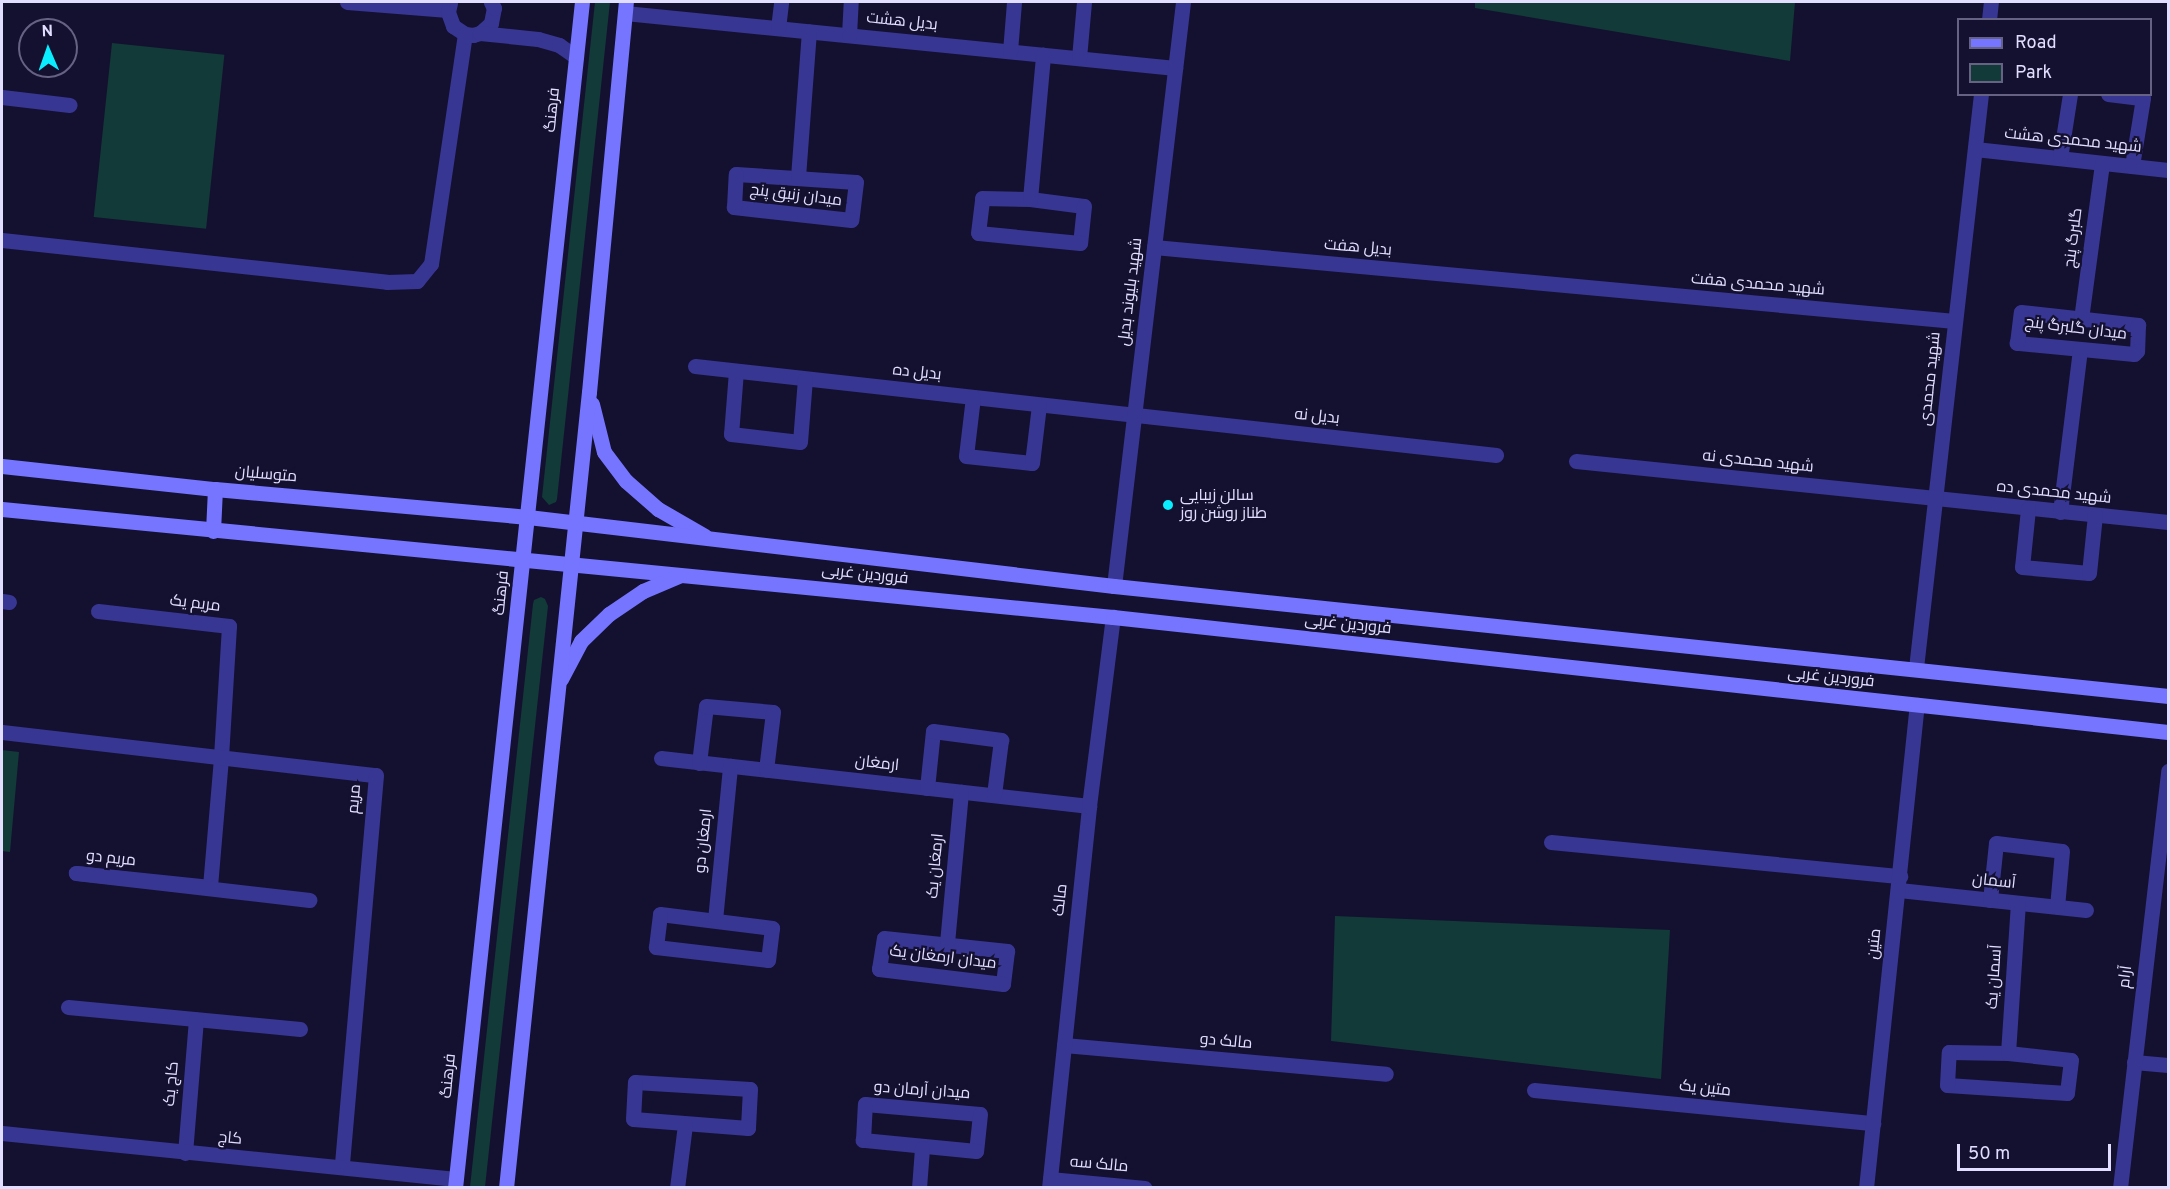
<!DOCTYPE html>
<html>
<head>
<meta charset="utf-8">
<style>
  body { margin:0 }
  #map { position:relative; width:2170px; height:1189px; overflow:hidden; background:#141030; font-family:Overpass,Cairo,sans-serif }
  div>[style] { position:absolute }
  .green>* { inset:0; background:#123a38; transform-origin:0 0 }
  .minor>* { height:15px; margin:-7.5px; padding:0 7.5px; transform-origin:7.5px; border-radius:7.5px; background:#383693 }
  .tertiary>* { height:15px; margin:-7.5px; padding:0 7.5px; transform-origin:7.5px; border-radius:7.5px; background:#383693 }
  .secondary>* { height:15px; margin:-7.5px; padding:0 7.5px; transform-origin:7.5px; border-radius:7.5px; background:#7575ff }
  .dots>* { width:16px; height:16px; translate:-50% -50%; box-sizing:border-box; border:3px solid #141030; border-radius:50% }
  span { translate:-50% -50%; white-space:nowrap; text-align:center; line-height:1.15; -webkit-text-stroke:4.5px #141030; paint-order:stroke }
  .street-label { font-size:16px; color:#e1deff }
  .poi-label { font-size:16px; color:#e1deff }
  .left { translate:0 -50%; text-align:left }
  .frame { position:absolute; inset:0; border:3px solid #e1deff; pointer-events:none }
  .legend { position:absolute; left:1957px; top:18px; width:195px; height:78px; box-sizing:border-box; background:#141030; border:2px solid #666283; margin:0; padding:8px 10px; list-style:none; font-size:18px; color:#e1deff }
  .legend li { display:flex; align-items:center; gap:12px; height:30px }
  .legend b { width:30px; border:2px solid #666283 }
  .north { position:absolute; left:18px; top:18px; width:60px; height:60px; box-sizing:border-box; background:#141030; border:2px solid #666283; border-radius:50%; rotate:358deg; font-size:16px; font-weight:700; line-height:24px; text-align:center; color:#e1deff }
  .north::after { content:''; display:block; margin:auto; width:21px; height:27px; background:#0aedff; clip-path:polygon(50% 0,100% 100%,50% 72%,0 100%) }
  .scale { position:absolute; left:1957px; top:1144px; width:154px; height:27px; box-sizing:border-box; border:3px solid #e1deff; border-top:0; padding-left:8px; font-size:18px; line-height:21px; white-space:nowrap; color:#e1deff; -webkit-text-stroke:4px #141030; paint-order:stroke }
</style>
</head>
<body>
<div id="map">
  <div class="green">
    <i style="clip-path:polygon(595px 2px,610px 2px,557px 499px,556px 502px,549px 505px,542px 497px)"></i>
    <i style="clip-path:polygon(1475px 2px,1795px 2px,1790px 61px,1475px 8px)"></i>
    <i style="left:112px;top:43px;width:113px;height:175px;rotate:6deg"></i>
    <i style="clip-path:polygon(541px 597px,545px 599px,548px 606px,485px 1187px,470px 1187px,533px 604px,534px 600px)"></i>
    <i style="clip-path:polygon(2px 750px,19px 752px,10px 852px,2px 851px)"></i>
    <i style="clip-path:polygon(1335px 916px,1670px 930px,1661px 1079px,1331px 1041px)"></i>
  </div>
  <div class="minor">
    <i style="left:347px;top:2px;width:101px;rotate:4.5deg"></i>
    <i style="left:450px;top:3px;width:9px;rotate:103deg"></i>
    <i style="left:448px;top:12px;width:15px;rotate:70deg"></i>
    <i style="left:453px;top:26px;width:14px;rotate:34deg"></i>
    <i style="left:465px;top:34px;width:8px;rotate:7deg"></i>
    <i style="left:473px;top:35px;width:7px;rotate:-16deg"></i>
    <i style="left:480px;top:33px;width:15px;rotate:-42deg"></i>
    <i style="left:491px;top:23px;width:15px;rotate:-79deg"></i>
    <i style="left:494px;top:8px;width:7px;rotate:-117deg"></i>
    <i style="left:625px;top:13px;width:553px;rotate:5.71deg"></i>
    <i style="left:778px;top:28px;width:26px;rotate:-83deg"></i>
    <i style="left:480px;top:33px;width:58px;rotate:5.9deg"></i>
    <i style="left:538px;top:39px;width:22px;rotate:16deg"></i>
    <i style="left:559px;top:45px;width:21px;rotate:35deg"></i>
    <i style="left:849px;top:35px;width:33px;rotate:-87deg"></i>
    <i style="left:1010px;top:51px;width:49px;rotate:-85.3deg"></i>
    <i style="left:1079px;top:58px;width:56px;rotate:-84.9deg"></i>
    <i style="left:2108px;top:94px;width:35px;rotate:7deg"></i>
    <i style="left:2143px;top:98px;width:69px;rotate:99.2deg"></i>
    <i style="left:2px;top:97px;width:68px;rotate:6.7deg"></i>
    <i style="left:1975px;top:149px;width:194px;rotate:6.2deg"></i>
    <i style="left:2060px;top:158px;width:65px;rotate:-81.1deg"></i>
    <i style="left:736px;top:174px;width:120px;rotate:3.8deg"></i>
    <i style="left:856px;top:182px;width:38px;rotate:97deg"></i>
    <i style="left:851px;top:220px;width:118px;rotate:-173.7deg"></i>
    <i style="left:734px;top:207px;width:33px;rotate:-87deg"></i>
    <i style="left:798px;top:177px;width:146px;rotate:-85.7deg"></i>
    <i style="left:982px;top:198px;width:48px;rotate:1.2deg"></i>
    <i style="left:1030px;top:199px;width:54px;rotate:7.4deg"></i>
    <i style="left:1084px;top:206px;width:37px;rotate:96deg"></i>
    <i style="left:1080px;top:243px;width:102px;rotate:-174.4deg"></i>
    <i style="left:978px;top:233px;width:35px;rotate:-83deg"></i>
    <i style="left:1030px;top:199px;width:145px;rotate:-84.8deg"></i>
    <i style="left:2px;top:240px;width:387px;rotate:6.2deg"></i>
    <i style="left:387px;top:282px;width:30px;rotate:-2deg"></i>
    <i style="left:417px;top:281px;width:22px;rotate:-51deg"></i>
    <i style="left:431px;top:264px;width:232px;rotate:-81.6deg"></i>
    <i style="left:1154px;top:247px;width:804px;rotate:5.28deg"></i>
    <i style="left:2021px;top:312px;width:118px;rotate:6.3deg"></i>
    <i style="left:2138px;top:325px;width:26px;rotate:92deg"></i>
    <i style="left:2137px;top:351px;width:4px;rotate:135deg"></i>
    <i style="left:2134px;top:354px;width:118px;rotate:-174.6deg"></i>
    <i style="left:2017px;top:343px;width:31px;rotate:-83deg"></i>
    <i style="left:2081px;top:319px;width:157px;rotate:-82.3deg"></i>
    <i style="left:695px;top:366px;width:806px;rotate:6.34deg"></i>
    <i style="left:736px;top:371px;width:63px;rotate:94.5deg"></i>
    <i style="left:731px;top:434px;width:69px;rotate:6.6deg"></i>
    <i style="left:800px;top:442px;width:63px;rotate:-85.5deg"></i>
    <i style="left:973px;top:397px;width:59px;rotate:96.8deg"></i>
    <i style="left:966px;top:456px;width:66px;rotate:6.1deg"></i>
    <i style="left:1032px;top:463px;width:58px;rotate:-83.1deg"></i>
    <i style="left:1576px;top:461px;width:595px;rotate:5.88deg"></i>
    <i style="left:2028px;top:509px;width:58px;rotate:95.9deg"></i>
    <i style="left:2022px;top:567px;width:67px;rotate:5.1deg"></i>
    <i style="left:2089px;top:573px;width:58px;rotate:-84.1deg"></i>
    <i style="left:2060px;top:512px;width:164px;rotate:-83deg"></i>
    <i style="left:2px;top:601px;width:7px;rotate:8deg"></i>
    <i style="left:98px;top:611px;width:132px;rotate:6.5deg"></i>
    <i style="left:229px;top:626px;width:132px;rotate:93.5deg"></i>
    <i style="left:221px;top:758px;width:129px;rotate:94.9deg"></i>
    <i style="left:210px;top:887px;width:135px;rotate:-174deg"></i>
    <i style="left:76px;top:873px;width:235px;rotate:6.6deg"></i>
    <i style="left:2px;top:732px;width:376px;rotate:6.6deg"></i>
    <i style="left:376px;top:775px;width:392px;rotate:95deg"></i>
    <i style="left:661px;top:758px;width:431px;rotate:6.4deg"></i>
    <i style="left:699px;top:763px;width:57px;rotate:-83deg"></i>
    <i style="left:706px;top:706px;width:67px;rotate:5.1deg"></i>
    <i style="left:773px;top:712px;width:58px;rotate:96.9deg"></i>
    <i style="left:927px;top:788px;width:57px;rotate:-84deg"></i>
    <i style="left:933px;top:731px;width:69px;rotate:7.5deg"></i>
    <i style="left:1001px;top:740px;width:55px;rotate:97.3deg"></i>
    <i style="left:1551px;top:842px;width:351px;rotate:5.6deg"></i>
    <i style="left:1899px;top:890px;width:188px;rotate:6.1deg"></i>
    <i style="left:1990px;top:900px;width:57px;rotate:-84deg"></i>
    <i style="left:1996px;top:843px;width:66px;rotate:6.9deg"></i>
    <i style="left:2062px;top:851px;width:56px;rotate:95.1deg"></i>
    <i style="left:660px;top:914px;width:113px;rotate:7.1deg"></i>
    <i style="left:772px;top:928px;width:32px;rotate:97deg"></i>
    <i style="left:768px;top:960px;width:113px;rotate:-173.4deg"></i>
    <i style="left:656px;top:947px;width:33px;rotate:-83deg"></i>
    <i style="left:715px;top:920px;width:155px;rotate:-84.4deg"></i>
    <i style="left:884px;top:938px;width:124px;rotate:6deg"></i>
    <i style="left:1007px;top:951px;width:33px;rotate:97deg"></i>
    <i style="left:1003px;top:984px;width:125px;rotate:-173.1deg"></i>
    <i style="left:879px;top:969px;width:31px;rotate:-81deg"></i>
    <i style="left:947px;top:943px;width:152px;rotate:-84.7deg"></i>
    <i style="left:68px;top:1007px;width:233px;rotate:5.4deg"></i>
    <i style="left:1064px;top:1045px;width:323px;rotate:5.1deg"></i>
    <i style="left:1949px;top:1052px;width:59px;rotate:1deg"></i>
    <i style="left:2008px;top:1053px;width:63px;rotate:6.3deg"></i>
    <i style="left:2071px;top:1060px;width:33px;rotate:97deg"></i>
    <i style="left:2067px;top:1093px;width:120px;rotate:-176.2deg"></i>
    <i style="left:1947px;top:1085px;width:33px;rotate:-87deg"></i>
    <i style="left:2008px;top:1053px;width:150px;rotate:-86.2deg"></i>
    <i style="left:2134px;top:1062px;width:34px;rotate:5deg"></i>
    <i style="left:635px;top:1082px;width:115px;rotate:3.5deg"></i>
    <i style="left:750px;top:1089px;width:39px;rotate:93deg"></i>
    <i style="left:748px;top:1128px;width:115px;rotate:-175.5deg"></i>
    <i style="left:633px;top:1119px;width:37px;rotate:-87deg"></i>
    <i style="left:1534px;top:1090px;width:341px;rotate:5.6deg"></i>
    <i style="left:865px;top:1104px;width:115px;rotate:5deg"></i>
    <i style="left:980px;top:1114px;width:37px;rotate:96deg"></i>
    <i style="left:976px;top:1151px;width:114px;rotate:-174.4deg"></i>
    <i style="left:863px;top:1140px;width:36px;rotate:-87deg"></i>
    <i style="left:185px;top:1153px;width:134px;rotate:-85.3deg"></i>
    <i style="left:1050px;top:1179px;width:95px;rotate:5.4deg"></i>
    <i style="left:677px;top:1188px;width:64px;rotate:-82.8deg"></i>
    <i style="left:919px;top:1188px;width:40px;rotate:-85.7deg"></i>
    <i style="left:2120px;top:1188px;width:420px;rotate:-83.4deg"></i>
  </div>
  <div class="tertiary">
    <i style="left:1989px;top:20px;width:18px;rotate:-84deg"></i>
    <i style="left:1114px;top:586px;width:588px;rotate:-83.26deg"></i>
    <i style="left:1916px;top:668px;width:578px;rotate:-83.54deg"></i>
    <i style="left:2px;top:1133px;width:456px;rotate:5.8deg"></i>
    <i style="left:1049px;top:1188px;width:384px;rotate:-84deg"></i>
    <i style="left:1089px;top:806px;width:191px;rotate:-82.8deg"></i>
    <i style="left:1866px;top:1188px;width:486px;rotate:-84deg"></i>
  </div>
  <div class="secondary">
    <i style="left:592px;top:404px;width:49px;rotate:76deg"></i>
    <i style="left:604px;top:452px;width:36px;rotate:53deg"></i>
    <i style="left:626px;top:481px;width:43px;rotate:41.2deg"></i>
    <i style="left:658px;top:509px;width:54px;rotate:29.9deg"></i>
    <i style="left:2px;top:466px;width:214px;rotate:6.2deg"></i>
    <i style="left:215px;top:489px;width:314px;rotate:5.1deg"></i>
    <i style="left:528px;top:517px;width:590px;rotate:6.72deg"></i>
    <i style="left:1114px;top:586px;width:1060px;rotate:5.96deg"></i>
    <i style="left:2px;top:509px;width:1116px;rotate:5.55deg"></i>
    <i style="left:1113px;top:617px;width:1061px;rotate:6.22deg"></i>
    <i style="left:213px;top:531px;width:42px;rotate:-87.3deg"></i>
    <i style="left:561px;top:679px;width:43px;rotate:-62.2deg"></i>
    <i style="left:581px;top:641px;width:39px;rotate:-44deg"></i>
    <i style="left:609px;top:614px;width:41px;rotate:-34.1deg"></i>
    <i style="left:643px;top:591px;width:39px;rotate:-23deg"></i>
    <i style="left:455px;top:1188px;width:1193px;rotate:-83.89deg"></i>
    <i style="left:506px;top:1188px;width:800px;rotate:-84.05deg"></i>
    <i style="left:589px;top:392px;width:392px;rotate:-84.6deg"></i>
  </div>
  <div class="dots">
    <i style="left:1168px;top:505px;background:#0aedff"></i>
  </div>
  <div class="street-label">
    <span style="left:902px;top:22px;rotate:6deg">بدیل هشت</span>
    <span style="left:553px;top:110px;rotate:-84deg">فرهنگ</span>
    <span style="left:2073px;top:141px;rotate:6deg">شهید محمدی هشت</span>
    <span style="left:796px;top:196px;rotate:7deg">میدان زنبق پنج</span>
    <span style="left:2074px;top:238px;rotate:-83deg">گلبرگ پنج</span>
    <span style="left:1358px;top:248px;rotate:5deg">بدیل هفت</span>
    <span style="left:1758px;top:285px;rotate:5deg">شهید محمدی هفت</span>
    <span style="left:1131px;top:292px;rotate:-83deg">شهید بلیوند بدیل</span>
    <span style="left:2076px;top:329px;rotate:7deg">میدان گلبرگ پنج</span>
    <span style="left:917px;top:373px;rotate:6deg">بدیل ده</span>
    <span style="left:1931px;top:379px;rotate:-84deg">شهید محمدی</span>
    <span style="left:1317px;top:417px;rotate:6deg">بدیل نه</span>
    <span style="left:1758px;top:462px;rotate:6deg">شهید محمدی نه</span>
    <span style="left:266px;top:475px;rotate:5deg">متوسلیان</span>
    <span style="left:2054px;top:493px;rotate:6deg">شهید محمدی ده</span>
    <span style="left:865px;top:575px;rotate:6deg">فروردین غربی</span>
    <span style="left:502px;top:593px;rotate:-84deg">فرهنگ</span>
    <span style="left:195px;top:604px;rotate:7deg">مریم یک</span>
    <span style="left:1348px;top:625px;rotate:6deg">فروردین غربی</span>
    <span style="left:1831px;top:678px;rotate:6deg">فروردین غربی</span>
    <span style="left:877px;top:764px;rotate:6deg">ارمغان</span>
    <span style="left:355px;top:799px;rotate:-85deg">مریم</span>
    <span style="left:704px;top:841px;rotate:-84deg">ارمغان دو</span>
    <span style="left:111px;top:859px;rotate:6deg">مریم دو</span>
    <span style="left:936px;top:866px;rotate:-85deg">ارمغان یک</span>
    <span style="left:1994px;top:882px;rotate:6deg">آسمان</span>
    <span style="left:1061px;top:900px;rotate:-84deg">مالک</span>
    <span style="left:1875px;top:944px;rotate:-84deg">متین</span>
    <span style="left:943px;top:958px;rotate:7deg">میدان ارمغان یک</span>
    <span style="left:1995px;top:977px;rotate:-86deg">آسمان یک</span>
    <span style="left:2126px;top:977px;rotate:-83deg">آرام</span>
    <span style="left:1226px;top:1042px;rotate:5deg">مالک دو</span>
    <span style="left:449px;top:1076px;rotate:-84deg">فرهنگ</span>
    <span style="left:172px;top:1084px;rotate:-85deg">کاج یک</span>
    <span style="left:1705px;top:1089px;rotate:6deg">متین یک</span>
    <span style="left:922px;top:1091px;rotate:4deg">میدان آرمان دو</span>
    <span style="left:230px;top:1139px;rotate:5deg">کاج</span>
    <span style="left:1099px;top:1165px;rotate:5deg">مالک سه</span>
  </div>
  <div class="poi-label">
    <span class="left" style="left:1180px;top:505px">سالن زیبایی<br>طناز روشن روز</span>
  </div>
  <div class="frame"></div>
  <ul class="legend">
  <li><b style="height:8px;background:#7575ff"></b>Road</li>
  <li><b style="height:16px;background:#123a38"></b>Park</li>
  </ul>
  <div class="north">N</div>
  <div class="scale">50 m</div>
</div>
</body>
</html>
